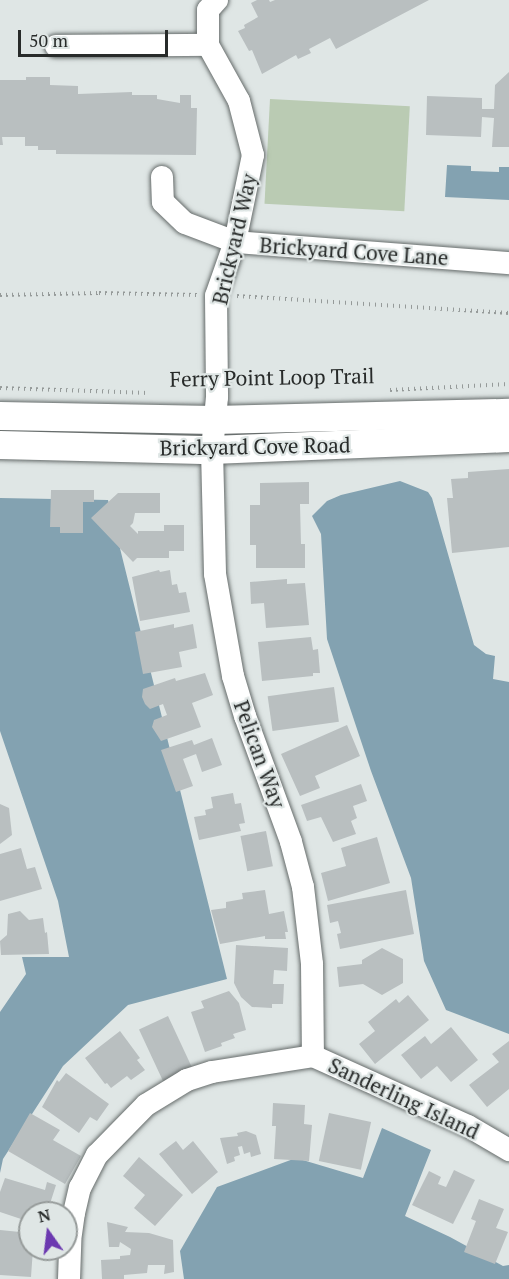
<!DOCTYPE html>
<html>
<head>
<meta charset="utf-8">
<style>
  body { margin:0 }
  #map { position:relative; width:509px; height:1279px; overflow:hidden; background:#dfe6e5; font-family:"PT Serif",serif }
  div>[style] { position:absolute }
  .green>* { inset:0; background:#bacbb3; transform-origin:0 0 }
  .water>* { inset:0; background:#83a2b1 }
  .building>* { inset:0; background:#b9bfc0; transform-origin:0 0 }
  .path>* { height:4px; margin-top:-2px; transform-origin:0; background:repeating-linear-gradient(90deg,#959a99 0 1.5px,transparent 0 6px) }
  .roads { filter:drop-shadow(0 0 2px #666c6b) drop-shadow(0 0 2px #666c6b) }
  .minor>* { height:22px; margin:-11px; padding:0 11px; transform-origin:11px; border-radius:11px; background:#fff }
  .tertiary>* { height:28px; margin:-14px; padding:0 14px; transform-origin:14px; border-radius:14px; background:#fff }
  span { translate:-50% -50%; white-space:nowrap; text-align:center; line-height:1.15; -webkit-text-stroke:4.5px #dfe6e5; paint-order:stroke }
  .street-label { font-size:21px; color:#282b2a }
  .north { position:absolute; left:18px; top:1201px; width:60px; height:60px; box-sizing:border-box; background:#dfe6e5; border:2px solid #969b9a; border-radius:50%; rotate:346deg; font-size:16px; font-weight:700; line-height:24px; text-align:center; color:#282b2a }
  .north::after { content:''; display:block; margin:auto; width:21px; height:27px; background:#6c39b0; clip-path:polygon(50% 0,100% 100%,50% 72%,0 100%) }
  .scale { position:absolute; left:18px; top:30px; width:150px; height:27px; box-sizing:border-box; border:3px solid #282b2a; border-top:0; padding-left:8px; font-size:18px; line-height:21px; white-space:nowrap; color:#282b2a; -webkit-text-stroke:4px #dfe6e5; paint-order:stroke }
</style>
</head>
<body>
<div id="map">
  <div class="green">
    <i style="left:270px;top:99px;width:140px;height:105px;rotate:3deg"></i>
  </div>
  <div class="water">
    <i style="clip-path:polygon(447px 165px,471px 166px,471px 171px,499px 172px,499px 167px,509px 167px,509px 200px,445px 197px)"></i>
    <i style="clip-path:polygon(400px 481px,428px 492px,432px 498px,474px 645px,486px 654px,495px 656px,493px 679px,509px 682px,509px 1034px,446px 1010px,424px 961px,411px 878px,371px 771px,327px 639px,321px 534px,312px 516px,327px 501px,341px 495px)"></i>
    <i style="clip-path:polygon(0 498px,108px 500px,227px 979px,128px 1005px,63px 1066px,3px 1159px,0 1173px,0 1012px,26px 974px,22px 957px,69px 957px,58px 901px,0 731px)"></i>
    <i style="clip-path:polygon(382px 1128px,431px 1150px,405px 1216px,450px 1237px,503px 1266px,509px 1265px,509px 1279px,184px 1279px,180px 1251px,217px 1187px,296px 1158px,363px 1178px)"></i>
  </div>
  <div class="building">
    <i style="clip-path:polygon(257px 0,269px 0,270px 2px,275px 0,429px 0,336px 49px,330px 38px,309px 49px,311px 53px,298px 59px,296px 55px,262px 74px,252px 50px,249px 51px,238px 31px,245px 28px,244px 25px,258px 17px,251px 3px)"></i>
    <i style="clip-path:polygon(509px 72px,509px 147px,492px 147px,494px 118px,482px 117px,481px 137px,426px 135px,427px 96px,482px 98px,482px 109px,494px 109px,495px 85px)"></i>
    <i style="clip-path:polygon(26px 77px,50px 77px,50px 85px,78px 86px,78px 94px,132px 92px,132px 95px,157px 95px,157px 99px,180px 103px,180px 95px,191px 95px,191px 108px,197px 108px,196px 155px,56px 154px,56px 150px,38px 150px,38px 146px,25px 146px,25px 137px,2px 137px,3px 145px,0 145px,0 80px,26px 80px)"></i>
    <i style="clip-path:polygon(509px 469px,509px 547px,452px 553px,447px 498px,453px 498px,451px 479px,468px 478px,468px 472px)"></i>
    <i style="clip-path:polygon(309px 482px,309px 504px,300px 504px,301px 544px,305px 544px,305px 568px,256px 568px,256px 545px,250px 545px,250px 505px,260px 505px,260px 483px)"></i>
    <i style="clip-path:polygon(51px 490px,94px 490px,94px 502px,83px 502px,83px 533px,60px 533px,60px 527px,50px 527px)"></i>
    <i style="clip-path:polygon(118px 493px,160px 493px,160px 513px,135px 513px,133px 523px,130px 526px,138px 534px,138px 531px,164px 531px,164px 525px,184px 525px,184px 551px,169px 551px,169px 558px,137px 558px,133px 562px,91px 518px)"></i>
    <i style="clip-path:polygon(159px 570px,160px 572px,170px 570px,172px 585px,177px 584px,179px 593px,186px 592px,190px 612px,140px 621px,132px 577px)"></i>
    <i style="clip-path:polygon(287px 579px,287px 584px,305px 583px,309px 625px,266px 628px,264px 603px,251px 604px,250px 582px)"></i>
    <i style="clip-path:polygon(174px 624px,174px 628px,193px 624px,197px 648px,179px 652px,182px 667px,143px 674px,135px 632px)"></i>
    <i style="clip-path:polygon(311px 637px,313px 650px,318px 649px,320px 673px,313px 673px,313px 676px,262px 681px,258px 642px)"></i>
    <i style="clip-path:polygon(205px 673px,213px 695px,192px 703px,201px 727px,161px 741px,152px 727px,154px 720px,167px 715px,163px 704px,150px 709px,145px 704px,142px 697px,143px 689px,175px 678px,176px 681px)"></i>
    <i style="left:334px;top:687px;width:35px;height:67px;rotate:82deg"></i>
    <i style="clip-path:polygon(347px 725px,360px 756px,315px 776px,320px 788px,300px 796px,281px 754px)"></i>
    <i style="clip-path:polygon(212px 738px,222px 765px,202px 772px,196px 754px,183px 759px,193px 786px,176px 792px,161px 750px,192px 740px,194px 745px)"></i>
    <i style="clip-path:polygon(361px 784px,367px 801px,353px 806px,357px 818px,351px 821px,356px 834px,333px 842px,321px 817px,307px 821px,301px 805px)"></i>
    <i style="clip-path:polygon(233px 793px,235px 804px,241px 803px,245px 823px,239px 824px,241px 831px,199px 840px,194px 817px,206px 815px,205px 810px,213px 808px,211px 797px)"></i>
    <i style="clip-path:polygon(0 804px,9px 808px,12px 835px,0 844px)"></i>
    <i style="left:266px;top:831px;width:36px;height:26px;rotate:79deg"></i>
    <i style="clip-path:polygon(377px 837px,390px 883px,328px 901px,321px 873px,346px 866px,341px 848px)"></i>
    <i style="clip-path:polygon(21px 848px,27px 869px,35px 867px,42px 889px,0 901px,0 854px)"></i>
    <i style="clip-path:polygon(265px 890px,269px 914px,284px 911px,288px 932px,285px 932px,286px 939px,265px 939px,265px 936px,220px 944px,211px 910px,226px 908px,226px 902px,243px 899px,242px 893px)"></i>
    <i style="clip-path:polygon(406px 890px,414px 934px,340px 949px,337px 934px,341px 933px,338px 921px,330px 923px,327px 905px)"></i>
    <i style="clip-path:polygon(20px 911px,29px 920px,43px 918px,45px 933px,47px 932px,49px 954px,1px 955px,0 941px,7px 935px,8px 914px)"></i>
    <i style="clip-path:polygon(236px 945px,288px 948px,287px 971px,274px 970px,273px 984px,284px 984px,283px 1004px,272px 1004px,272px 1008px,252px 1007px,241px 997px,234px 983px)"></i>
    <i style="clip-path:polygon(382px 948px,403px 959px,403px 983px,382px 995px,363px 984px,339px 987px,337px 967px,362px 964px,362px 960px)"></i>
    <i style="clip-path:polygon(229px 991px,239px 1003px,246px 1030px,233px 1034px,235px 1038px,221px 1043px,222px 1046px,205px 1052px,191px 1012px,204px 1008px,201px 1001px)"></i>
    <i style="clip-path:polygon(408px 995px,429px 1020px,375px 1064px,359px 1044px,375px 1031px,368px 1022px,396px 999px,399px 1003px)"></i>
    <i style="left:168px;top:1016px;width:59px;height:32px;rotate:65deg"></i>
    <i style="clip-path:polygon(451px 1027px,478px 1060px,451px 1082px,437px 1066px,421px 1079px,401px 1055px,425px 1036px,431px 1044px)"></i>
    <i style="clip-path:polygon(120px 1031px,140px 1058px,137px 1060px,145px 1070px,131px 1080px,127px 1076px,111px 1088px,107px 1083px,105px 1084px,85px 1058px)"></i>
    <i style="clip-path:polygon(509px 1041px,509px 1089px,487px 1107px,469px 1085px,499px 1062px,492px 1054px)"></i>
    <i style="clip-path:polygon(66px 1073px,109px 1104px,97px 1121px,90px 1117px,79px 1133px,42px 1107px,57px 1080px,59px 1082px)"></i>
    <i style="clip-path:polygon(273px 1103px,305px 1105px,304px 1124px,312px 1125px,309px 1161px,274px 1159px,276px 1126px,272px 1126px)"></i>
    <i style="clip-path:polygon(30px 1113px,60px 1130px,53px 1140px,81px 1156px,65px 1184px,8px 1151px)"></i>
    <i style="left:329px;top:1113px;width:43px;height:49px;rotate:12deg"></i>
    <i style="clip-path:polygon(246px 1131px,256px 1135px,261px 1154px,251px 1157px,250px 1152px,244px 1154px,242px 1146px,238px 1147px,240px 1155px,234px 1157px,235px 1161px,227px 1164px,220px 1138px,238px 1136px,237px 1133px)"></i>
    <i style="clip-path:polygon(176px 1141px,183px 1150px,193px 1141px,218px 1172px,192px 1194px,159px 1154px)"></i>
    <i style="clip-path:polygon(139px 1157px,183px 1195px,155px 1226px,134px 1208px,145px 1195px,123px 1176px)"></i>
    <i style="clip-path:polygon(454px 1170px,475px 1180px,453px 1224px,412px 1205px,429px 1171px,441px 1177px,438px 1184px,446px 1187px)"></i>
    <i style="clip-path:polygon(5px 1178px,45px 1190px,47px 1182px,56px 1185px,47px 1213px,30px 1213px,30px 1222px,0 1212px,0 1192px)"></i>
    <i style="clip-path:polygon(479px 1199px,504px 1209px,496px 1228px,508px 1232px,495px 1264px,464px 1252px,476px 1221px,471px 1219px)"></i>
    <i style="clip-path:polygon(107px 1222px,128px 1227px,125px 1232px,149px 1233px,173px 1240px,174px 1272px,164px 1274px,165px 1265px,148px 1265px,147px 1273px,124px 1275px,124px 1279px,102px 1279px,101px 1260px,120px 1259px,120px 1256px,130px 1255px,131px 1249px,120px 1242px,119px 1247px,109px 1247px)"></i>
    <i style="clip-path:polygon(0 1230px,30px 1233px,30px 1249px,33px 1249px,31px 1277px,0 1275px)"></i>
  </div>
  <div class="path">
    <i style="left:0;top:295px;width:99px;rotate:-1.2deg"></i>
    <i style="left:99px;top:293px;width:98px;rotate:1.2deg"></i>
    <i style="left:237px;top:296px;width:273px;rotate:3.6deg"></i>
    <i style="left:0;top:388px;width:149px;rotate:1.9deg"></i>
    <i style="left:390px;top:390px;width:119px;rotate:-2.9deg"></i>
  </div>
  <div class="roads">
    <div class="minor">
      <i style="left:217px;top:0;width:13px;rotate:132deg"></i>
      <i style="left:208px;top:10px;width:35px;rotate:90deg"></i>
      <i style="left:208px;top:45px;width:64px;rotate:61deg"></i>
      <i style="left:239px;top:101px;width:56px;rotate:75.5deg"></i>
      <i style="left:253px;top:155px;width:89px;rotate:101.7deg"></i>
      <i style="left:235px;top:242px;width:57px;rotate:109.4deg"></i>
      <i style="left:216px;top:296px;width:101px;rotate:89.4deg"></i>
      <i style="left:217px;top:397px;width:53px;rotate:95.4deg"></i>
      <i style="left:212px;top:450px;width:124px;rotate:88.6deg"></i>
      <i style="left:215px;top:574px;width:104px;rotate:80deg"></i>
      <i style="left:233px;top:676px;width:42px;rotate:73.3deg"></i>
      <i style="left:245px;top:716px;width:134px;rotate:69.9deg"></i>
      <i style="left:291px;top:842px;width:47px;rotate:75.1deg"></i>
      <i style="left:303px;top:887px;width:78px;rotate:83.3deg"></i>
      <i style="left:312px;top:964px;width:92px;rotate:89.4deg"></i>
      <i style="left:56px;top:46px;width:152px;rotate:-0.4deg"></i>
      <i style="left:162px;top:177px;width:25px;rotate:88deg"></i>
      <i style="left:163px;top:202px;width:30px;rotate:44deg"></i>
      <i style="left:185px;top:223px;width:53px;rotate:20.8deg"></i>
      <i style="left:235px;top:242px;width:275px;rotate:4.4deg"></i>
      <i style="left:69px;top:1279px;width:38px;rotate:-88deg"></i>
      <i style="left:70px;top:1241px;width:28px;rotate:-82deg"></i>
      <i style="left:74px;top:1213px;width:26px;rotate:-77deg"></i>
      <i style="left:80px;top:1188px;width:37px;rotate:-63deg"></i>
      <i style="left:97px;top:1155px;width:70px;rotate:-45.6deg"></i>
      <i style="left:146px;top:1105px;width:48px;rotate:-31.4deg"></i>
      <i style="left:187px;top:1080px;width:26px;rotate:-18deg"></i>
      <i style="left:212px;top:1072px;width:102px;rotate:-9deg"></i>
      <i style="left:313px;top:1056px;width:170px;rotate:24.3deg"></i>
      <i style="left:468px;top:1126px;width:48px;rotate:30.3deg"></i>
    </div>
    <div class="tertiary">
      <i style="left:0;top:416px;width:214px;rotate:1.1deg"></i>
      <i style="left:214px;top:420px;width:295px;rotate:-1.4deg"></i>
      <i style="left:0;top:445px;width:212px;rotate:1.4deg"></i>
      <i style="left:212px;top:450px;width:297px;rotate:-2.3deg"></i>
    </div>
  </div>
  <div class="street-label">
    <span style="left:234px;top:239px;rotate:-77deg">Brickyard Way</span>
    <span style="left:354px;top:251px;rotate:4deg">Brickyard Cove Lane</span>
    <span style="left:272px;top:377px;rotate:-1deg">Ferry Point Loop Trail</span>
    <span style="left:255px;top:446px;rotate:-1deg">Brickyard Cove Road</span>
    <span style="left:260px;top:754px;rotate:70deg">Pelican Way</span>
    <span style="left:404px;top:1098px;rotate:25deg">Sanderling Island</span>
  </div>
  <div class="north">N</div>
  <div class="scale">50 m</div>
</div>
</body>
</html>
